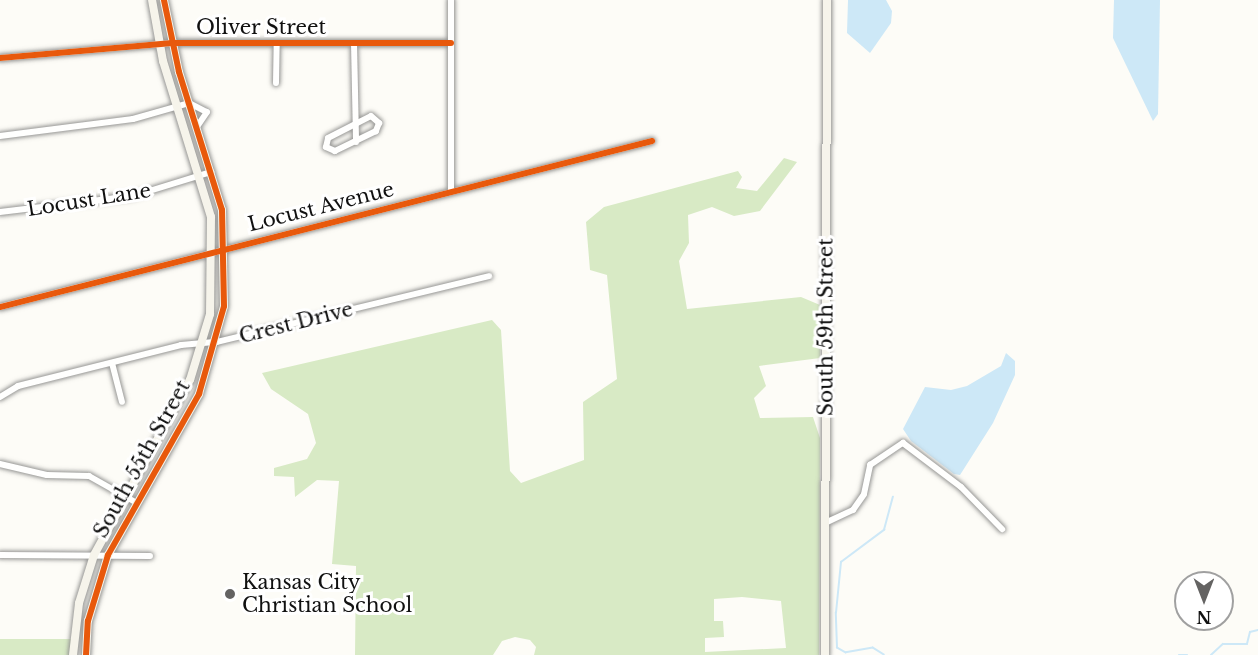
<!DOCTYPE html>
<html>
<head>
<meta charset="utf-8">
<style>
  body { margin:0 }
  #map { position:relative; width:1258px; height:655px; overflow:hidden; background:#fdfcf7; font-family:"Libre Baskerville",serif }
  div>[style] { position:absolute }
  .forest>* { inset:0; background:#d8eac5; transform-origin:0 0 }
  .water>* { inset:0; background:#cde8f7 }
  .stream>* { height:1.5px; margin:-0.75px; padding:0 0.75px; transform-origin:0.75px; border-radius:0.75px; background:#cde8f7 }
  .roads { filter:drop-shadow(0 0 2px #979795) drop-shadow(0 0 2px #979795) }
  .street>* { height:6px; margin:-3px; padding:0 3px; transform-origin:3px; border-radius:3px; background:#fffffe }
  .secondary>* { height:8px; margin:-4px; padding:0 4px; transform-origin:4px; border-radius:4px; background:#f6f4eb }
  .cycleway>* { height:6px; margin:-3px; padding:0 3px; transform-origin:3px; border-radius:3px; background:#e8590c }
  .dots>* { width:16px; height:16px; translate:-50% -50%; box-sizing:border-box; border:3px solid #fff; border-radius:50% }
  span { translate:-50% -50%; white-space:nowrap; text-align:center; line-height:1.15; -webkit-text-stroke:6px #fff; paint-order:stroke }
  .street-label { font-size:20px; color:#111 }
  .poi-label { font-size:20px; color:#111 }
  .left { translate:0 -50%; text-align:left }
  .north { position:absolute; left:1174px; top:571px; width:60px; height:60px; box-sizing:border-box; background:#fff; border:2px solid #a0a0a0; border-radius:50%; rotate:180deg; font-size:16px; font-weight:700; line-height:24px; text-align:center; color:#111 }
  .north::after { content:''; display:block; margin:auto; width:21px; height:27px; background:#646362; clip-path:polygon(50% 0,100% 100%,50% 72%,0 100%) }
</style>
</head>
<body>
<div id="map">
  <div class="forest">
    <i style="clip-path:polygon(evenodd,784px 158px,797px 162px,760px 211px,734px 216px,712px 207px,688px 215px,689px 243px,679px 261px,687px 309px,801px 297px,820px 305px,820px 358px,759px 366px,766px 386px,754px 398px,760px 418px,813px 417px,820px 438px,819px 655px,534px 655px,536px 647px,530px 640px,515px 637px,502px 641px,493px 655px,355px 655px,356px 566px,332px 564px,339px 481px,317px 480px,295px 497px,294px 477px,274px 476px,274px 468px,307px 459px,316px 443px,308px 414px,271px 389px,262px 373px,492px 320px,501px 330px,510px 471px,521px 483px,584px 460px,583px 402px,617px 379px,607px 275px,590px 270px,586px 222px,604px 207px,738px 171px,742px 177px,736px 188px,757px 191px,784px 158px,742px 597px,781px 601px,786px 648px,705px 652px,705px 638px,724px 637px,723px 621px,714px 621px,714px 599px,742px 597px)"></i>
    <i style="left:0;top:639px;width:72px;height:16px"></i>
  </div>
  <div class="water">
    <i style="clip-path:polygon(848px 0,886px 0,892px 11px,891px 23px,870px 53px,847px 33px)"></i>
    <i style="clip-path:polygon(1114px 0,1160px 0,1158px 114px,1153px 121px,1113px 38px)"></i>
    <i style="clip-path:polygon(1006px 353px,1015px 361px,1015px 375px,993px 423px,960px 475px,954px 474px,911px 441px,903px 429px,925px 387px,951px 390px,967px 386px,1001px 366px)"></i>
  </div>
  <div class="stream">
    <i style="left:884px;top:655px;width:13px;rotate:-148deg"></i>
    <i style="left:873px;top:648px;width:27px;rotate:170deg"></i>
    <i style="left:846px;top:653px;width:10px;rotate:-151deg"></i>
    <i style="left:837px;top:648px;width:35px;rotate:-92deg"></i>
    <i style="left:836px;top:613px;width:51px;rotate:-84.4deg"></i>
    <i style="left:841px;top:562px;width:54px;rotate:-36.7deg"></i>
    <i style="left:884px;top:530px;width:34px;rotate:-75deg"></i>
    <i style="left:1179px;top:655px;width:8px"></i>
    <i style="left:1211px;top:655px;width:16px;rotate:-43deg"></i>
    <i style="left:1223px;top:644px;width:24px"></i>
    <i style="left:1247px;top:644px;width:12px;rotate:-76deg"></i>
    <i style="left:1250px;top:632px;width:8px;rotate:-14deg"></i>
  </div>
  <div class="roads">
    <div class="street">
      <i style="left:354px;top:43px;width:99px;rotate:88.8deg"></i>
      <i style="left:0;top:58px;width:173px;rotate:-5deg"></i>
      <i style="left:172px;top:43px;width:279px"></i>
      <i style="left:276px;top:83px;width:39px;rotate:-89deg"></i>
      <i style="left:371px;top:116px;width:11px;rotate:41deg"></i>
      <i style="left:379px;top:123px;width:9px;rotate:111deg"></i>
      <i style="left:376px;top:131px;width:46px;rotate:154deg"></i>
      <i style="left:335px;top:151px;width:10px;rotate:-156deg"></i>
      <i style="left:326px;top:147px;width:9px;rotate:-77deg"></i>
      <i style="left:328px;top:138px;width:48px;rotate:-27.1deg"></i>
      <i style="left:0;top:136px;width:134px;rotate:-7.3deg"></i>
      <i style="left:133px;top:119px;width:58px;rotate:-15.9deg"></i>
      <i style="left:189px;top:103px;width:20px;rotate:27deg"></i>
      <i style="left:207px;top:112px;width:18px;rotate:124deg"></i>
      <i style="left:451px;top:191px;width:191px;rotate:-90deg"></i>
      <i style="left:0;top:212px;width:134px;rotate:-6.9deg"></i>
      <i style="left:133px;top:196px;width:82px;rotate:-17.1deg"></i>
      <i style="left:0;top:307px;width:673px;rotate:-14.28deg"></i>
      <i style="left:112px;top:363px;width:40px;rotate:75.6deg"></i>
      <i style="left:0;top:397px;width:21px;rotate:-31deg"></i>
      <i style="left:18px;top:386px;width:168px;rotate:-14.1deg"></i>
      <i style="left:181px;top:345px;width:36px;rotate:-5deg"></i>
      <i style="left:217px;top:342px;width:280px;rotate:-13.6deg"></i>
      <i style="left:0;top:464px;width:48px;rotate:13.2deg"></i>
      <i style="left:47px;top:475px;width:42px;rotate:1.4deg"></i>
      <i style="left:89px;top:476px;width:55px;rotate:29.4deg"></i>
      <i style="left:825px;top:523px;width:31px;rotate:-25deg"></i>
      <i style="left:853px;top:510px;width:19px;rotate:-55deg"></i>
      <i style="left:864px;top:494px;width:30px;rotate:-78deg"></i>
      <i style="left:870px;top:465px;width:40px;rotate:-34deg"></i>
      <i style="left:903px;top:443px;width:73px;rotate:37.2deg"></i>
      <i style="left:961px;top:487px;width:59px;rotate:45.7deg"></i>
      <i style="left:0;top:555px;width:150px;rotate:0.4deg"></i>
    </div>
    <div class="secondary">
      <i style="left:73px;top:655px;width:52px;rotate:-83.4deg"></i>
      <i style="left:79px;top:603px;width:50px;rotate:-72.6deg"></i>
      <i style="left:94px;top:555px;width:200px;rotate:-61.3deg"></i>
      <i style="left:190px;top:380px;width:69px;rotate:-73.1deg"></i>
      <i style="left:210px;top:314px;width:97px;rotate:-89.4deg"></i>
      <i style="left:211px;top:217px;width:163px;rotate:-107.1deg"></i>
      <i style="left:163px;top:61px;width:62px;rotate:-100.2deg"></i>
      <i style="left:86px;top:655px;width:34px;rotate:-87deg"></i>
      <i style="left:88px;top:621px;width:69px;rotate:-73.1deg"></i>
      <i style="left:108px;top:555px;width:185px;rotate:-60.5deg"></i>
      <i style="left:199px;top:394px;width:91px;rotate:-74.1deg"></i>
      <i style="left:224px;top:306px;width:96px;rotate:-91.2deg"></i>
      <i style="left:222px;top:210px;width:145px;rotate:-107.3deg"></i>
      <i style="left:179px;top:72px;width:74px;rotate:-101.8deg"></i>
      <i style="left:825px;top:655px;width:655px;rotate:-89.83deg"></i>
    </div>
  </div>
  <div class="cycleway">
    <i style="left:0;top:58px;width:173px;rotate:-5deg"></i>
    <i style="left:172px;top:43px;width:279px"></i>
    <i style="left:0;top:307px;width:673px;rotate:-14.28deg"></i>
    <i style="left:86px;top:655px;width:34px;rotate:-87deg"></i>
    <i style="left:88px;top:621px;width:69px;rotate:-73.1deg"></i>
    <i style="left:108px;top:555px;width:185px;rotate:-60.5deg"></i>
    <i style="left:199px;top:394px;width:91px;rotate:-74.1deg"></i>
    <i style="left:224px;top:306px;width:96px;rotate:-91.2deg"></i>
    <i style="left:222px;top:210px;width:145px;rotate:-107.3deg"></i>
    <i style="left:179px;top:72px;width:74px;rotate:-101.8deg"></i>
  </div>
  <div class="dots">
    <i style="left:230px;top:594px;background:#646362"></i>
  </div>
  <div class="street-label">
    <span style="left:261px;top:27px">Oliver Street</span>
    <span style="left:89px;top:200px;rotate:-9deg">Locust Lane</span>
    <span style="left:321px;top:207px;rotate:-14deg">Locust Avenue</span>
    <span style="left:296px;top:323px;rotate:-14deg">Crest Drive</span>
    <span style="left:826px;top:327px;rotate:-90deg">South 59th Street</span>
    <span style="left:142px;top:459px;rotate:-61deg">South 55th Street</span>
  </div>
  <div class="poi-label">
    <span class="left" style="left:242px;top:594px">Kansas City<br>Christian School</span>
  </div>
  <div class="north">N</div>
</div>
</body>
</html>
